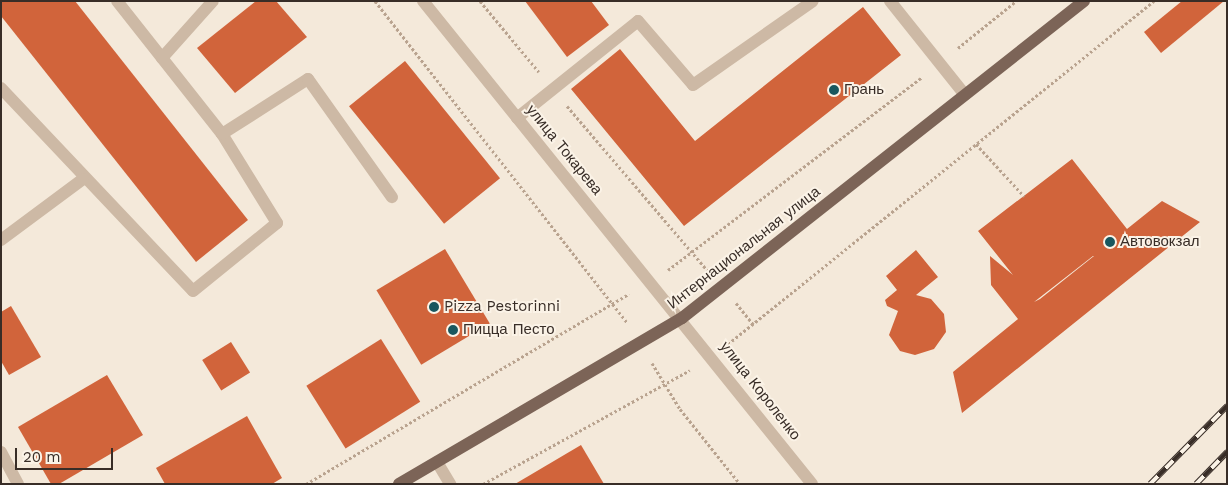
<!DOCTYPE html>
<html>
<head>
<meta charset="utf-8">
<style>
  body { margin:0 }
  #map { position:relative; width:1228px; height:485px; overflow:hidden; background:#f4e9da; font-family:"Work Sans",sans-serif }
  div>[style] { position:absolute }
  .building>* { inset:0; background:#d1643b; transform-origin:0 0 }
  .path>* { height:3px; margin-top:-1.5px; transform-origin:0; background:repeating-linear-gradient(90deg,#b9a38f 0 2.5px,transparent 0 5px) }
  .minor>* { height:12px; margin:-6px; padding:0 6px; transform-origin:6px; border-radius:6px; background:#cdb9a5 }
  .major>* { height:12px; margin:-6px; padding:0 6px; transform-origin:6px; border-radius:6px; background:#7c6457 }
  .rail>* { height:5.5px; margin-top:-2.75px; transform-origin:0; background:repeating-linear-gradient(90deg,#fbf3e7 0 11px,#382d27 0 22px); box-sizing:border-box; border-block:1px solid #382d27 }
  .dots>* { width:14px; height:14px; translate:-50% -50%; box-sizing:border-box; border:2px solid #fbf3e7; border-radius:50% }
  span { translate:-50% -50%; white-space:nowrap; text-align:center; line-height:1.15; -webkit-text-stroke:4px #fbf3e7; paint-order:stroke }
  .poi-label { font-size:15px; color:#382d27 }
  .left { translate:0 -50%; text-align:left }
  .street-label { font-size:15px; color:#382d27 }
  .frame { position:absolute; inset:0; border:2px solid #382d27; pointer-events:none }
  .scale { position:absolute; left:15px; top:448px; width:98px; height:22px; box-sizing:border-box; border:2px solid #382d27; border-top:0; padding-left:6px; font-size:15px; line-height:18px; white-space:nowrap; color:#382d27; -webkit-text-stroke:4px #fbf3e7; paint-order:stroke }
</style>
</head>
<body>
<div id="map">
  <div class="building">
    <i style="clip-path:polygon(1px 1px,75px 1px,248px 220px,196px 262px,1px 16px)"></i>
    <i style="clip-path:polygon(256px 1px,276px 1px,307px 37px,235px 93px,197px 48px)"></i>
    <i style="clip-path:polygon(525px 1px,591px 1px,609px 25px,567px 57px)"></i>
    <i style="clip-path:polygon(1182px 1px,1224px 1px,1161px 53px,1144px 32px)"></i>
    <i style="clip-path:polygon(863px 7px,901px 55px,684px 226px,571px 89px,620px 49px,695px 141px)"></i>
    <i style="left:405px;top:61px;width:151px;height:72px;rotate:51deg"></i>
    <i style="clip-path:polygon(evenodd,1072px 159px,1127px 229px,1162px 201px,1200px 222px,962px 413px,953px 372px,1018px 319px,991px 285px,990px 256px,1013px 275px,978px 231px,1072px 159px,1094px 256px,1040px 299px,1034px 302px,1093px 256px,1094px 256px)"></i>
    <i style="left:445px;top:249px;width:87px;height:80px;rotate:59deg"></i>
    <i style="clip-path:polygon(916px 250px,938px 277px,916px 295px,931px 299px,944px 314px,946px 332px,934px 349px,915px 355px,900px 351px,889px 335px,898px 311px,887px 306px,885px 300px,897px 290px,886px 276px)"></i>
    <i style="clip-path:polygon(11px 306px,41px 357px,9px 375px,1px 361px,1px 312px)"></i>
    <i style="left:381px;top:339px;width:74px;height:88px;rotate:58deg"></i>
    <i style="left:231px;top:342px;width:36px;height:34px;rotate:58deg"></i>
    <i style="clip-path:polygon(107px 375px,143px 435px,59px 484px,51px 484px,18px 427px)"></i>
    <i style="clip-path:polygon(247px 416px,282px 478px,272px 484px,165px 484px,156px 468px)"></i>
    <i style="clip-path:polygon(581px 445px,604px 484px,515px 484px)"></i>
  </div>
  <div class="path">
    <i style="left:375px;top:1px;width:410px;rotate:51.9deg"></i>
    <i style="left:480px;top:1px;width:92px;rotate:50.3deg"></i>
    <i style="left:958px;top:48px;width:75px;rotate:-39deg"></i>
    <i style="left:567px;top:106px;width:216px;rotate:49.5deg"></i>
    <i style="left:976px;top:144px;width:71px;rotate:47.3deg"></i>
    <i style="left:668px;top:270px;width:319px;rotate:-37.2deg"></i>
    <i style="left:736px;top:303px;width:28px;rotate:51deg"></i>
    <i style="left:728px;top:344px;width:547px;rotate:-38.84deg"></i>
    <i style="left:652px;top:363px;width:54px;rotate:58.7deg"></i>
    <i style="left:680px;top:409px;width:96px;rotate:51.3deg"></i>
    <i style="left:306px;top:484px;width:375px;rotate:-30.5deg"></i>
    <i style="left:483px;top:484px;width:236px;rotate:-28.8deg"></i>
  </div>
  <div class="minor">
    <i style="left:423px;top:1px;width:620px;rotate:51.15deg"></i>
    <i style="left:890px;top:1px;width:120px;rotate:51.4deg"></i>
    <i style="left:162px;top:58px;width:76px;rotate:-48.2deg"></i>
    <i style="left:1px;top:88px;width:279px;rotate:46.6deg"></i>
    <i style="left:193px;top:291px;width:108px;rotate:-39deg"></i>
    <i style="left:277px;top:223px;width:105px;rotate:-121.7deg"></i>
    <i style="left:222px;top:134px;width:169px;rotate:-128.3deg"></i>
    <i style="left:517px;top:118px;width:155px;rotate:-38.7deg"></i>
    <i style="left:638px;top:21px;width:84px;rotate:49.3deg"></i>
    <i style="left:693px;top:85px;width:146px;rotate:-35deg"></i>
    <i style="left:222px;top:134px;width:102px;rotate:-32.6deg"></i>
    <i style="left:308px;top:79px;width:145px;rotate:54.6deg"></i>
    <i style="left:1px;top:240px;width:102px;rotate:-36.6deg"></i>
    <i style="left:1px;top:452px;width:36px;rotate:62deg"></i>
    <i style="left:437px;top:462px;width:26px;rotate:59deg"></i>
  </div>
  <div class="major">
    <i style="left:399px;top:484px;width:328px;rotate:-30.4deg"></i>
    <i style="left:682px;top:318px;width:512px;rotate:-38.26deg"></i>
  </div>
  <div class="rail">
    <i style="left:1150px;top:484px;width:110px;rotate:-45.4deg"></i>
    <i style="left:1196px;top:484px;width:45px;rotate:-45.9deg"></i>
  </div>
  <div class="dots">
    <i style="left:834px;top:90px;background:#19575e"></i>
    <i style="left:1110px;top:242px;background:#19575e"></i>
    <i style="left:434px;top:307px;background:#19575e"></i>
    <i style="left:453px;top:330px;background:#19575e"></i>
  </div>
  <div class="poi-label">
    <span class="left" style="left:844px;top:90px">Грань</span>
    <span class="left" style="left:1120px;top:242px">Автовокзал</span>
    <span class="left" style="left:444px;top:307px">Pizza Pestorinni</span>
    <span class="left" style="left:463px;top:330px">Пицца Песто</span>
  </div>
  <div class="street-label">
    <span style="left:564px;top:150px;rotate:51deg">улица Токарева</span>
    <span style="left:744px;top:248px;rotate:-38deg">Интернациональная улица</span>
    <span style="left:760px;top:391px;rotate:52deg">улица Короленко</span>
  </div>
  <div class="frame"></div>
  <div class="scale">20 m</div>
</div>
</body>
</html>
